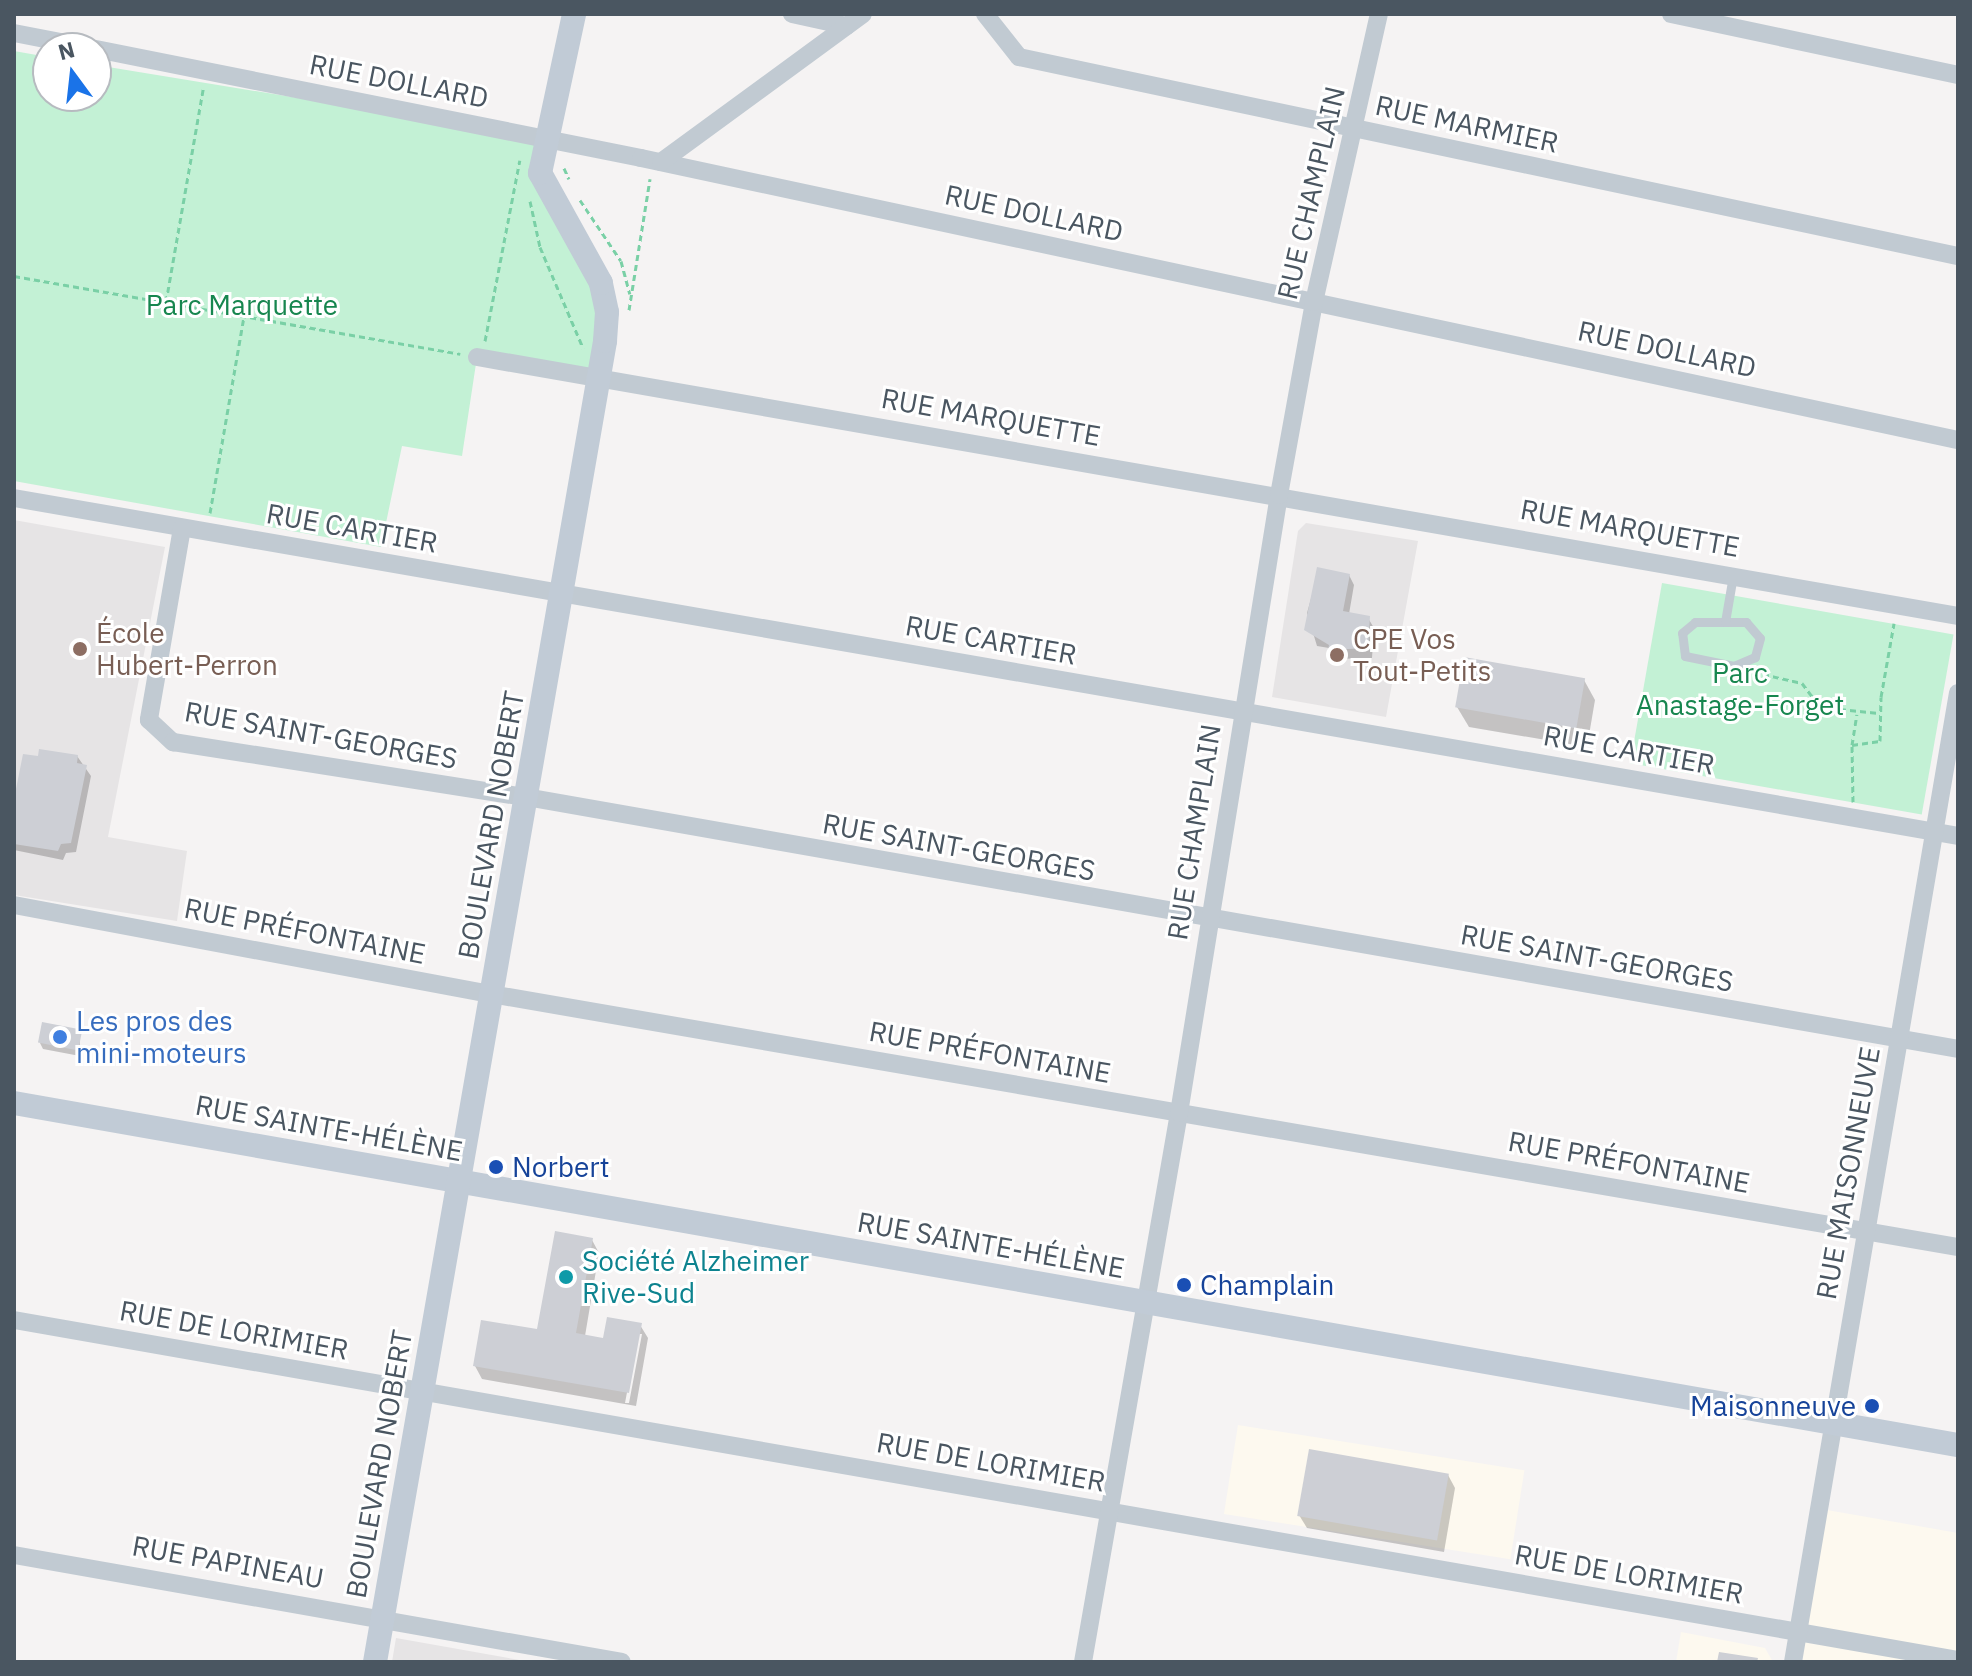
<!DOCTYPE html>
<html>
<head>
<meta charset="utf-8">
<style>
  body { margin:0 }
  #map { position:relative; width:1972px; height:1676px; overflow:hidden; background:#f5f3f3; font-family:"IBM Plex Sans",sans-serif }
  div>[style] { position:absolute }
  .commercial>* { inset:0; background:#fdf9ef; transform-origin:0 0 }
  .education>* { inset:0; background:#e6e4e5 }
  .green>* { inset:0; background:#c3f1d5; transform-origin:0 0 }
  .shadow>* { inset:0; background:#0003 }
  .building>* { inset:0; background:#cdcfd5; transform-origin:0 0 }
  .path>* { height:3px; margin-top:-1.5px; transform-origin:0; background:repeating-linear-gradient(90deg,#7ad0a6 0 6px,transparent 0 10px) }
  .lane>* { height:9px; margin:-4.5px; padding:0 4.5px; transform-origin:4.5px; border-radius:4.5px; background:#c1cad2 }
  .street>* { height:18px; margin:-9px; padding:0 9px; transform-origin:9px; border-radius:9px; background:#c1cad2 }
  .secondary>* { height:24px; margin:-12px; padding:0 12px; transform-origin:12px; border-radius:12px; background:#c1cbd6 }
  .dots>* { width:22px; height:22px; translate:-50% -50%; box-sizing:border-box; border:4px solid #fff; border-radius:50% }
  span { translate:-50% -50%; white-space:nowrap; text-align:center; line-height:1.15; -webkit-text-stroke:6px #fff; paint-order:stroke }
  .street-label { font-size:28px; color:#4a5661 }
  .park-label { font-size:28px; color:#17864f }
  .education-label { font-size:28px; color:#785e54 }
  .left { translate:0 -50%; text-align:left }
  .shop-label { font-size:28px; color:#366cbe }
  .transit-label { font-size:28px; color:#164399 }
  .right { translate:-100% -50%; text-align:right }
  .culture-label { font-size:28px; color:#0d838f }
  .frame { position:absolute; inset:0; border:16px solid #4a5661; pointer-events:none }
  .north { position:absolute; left:32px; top:32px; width:80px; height:80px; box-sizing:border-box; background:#fff; border:2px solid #b7bbc0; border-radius:50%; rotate:345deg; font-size:22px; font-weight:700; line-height:32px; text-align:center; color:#4a5661 }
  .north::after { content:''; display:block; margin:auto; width:28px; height:36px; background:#1a73e8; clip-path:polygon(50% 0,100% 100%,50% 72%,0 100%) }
</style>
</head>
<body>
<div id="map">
  <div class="commercial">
    <i style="left:1238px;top:1425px;width:290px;height:90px;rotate:9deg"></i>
    <i style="clip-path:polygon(1827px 1510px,1958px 1533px,1958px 1662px,1799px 1662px)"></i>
    <i style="clip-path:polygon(1681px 1632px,1765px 1648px,1773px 1662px,1676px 1662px)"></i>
  </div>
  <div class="education">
    <i style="clip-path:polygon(14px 520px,165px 547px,108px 837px,187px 851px,177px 921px,14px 895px)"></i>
    <i style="clip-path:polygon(1306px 523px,1418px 541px,1386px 717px,1272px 697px,1298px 531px)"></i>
    <i style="clip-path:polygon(396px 1638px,531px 1662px,392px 1662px)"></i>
  </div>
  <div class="green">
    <i style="clip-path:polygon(14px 51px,48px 57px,48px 96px,96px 96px,96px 65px,548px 139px,538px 183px,590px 273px,605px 341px,599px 379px,477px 357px,462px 456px,402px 446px,381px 547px,14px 481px)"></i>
    <i style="left:1662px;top:583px;width:296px;height:183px;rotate:10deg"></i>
  </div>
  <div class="shadow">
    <i style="clip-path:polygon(1319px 570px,1349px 575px,1354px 585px,1349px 614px,1368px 618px,1374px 628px,1372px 658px,1335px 659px,1329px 648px,1317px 646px,1307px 613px)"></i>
    <i style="clip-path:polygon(1584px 680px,1595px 700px,1587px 747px,1469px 727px,1457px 707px)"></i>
    <i style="clip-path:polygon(77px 756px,91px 776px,76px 852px,66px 853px,63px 860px,14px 850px,14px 809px)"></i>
    <i style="clip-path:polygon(80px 1032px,80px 1056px,43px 1049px,40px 1043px)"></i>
    <i style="clip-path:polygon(evenodd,592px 1240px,599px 1253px,585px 1336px,605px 1340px,640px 1325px,648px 1338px,636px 1406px,482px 1379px,475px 1366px,539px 1332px,592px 1240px,638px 1334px,642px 1334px,629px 1403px,625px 1403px,638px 1334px)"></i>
    <i style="clip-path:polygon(1448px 1475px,1455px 1488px,1444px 1552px,1307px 1528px,1299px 1515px)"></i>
  </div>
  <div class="building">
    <i style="clip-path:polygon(1317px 567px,1350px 574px,1343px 611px,1370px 616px,1368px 648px,1328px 650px,1329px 645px,1304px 630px)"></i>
    <i style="left:1464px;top:657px;width:123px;height:51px;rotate:10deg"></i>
    <i style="clip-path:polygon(39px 749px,78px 755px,77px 763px,87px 765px,71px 843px,61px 844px,58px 851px,14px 844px,14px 799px,23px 754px,38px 756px)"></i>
    <i style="left:42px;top:1022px;width:41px;height:21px;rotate:11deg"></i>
    <i style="clip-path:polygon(555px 1231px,593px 1238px,576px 1333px,603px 1338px,607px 1317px,642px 1323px,629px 1393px,473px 1366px,481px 1320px,537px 1329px)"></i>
    <i style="left:1309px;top:1449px;width:142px;height:68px;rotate:10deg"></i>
    <i style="clip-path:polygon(1719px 1652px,1758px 1658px,1757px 1662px,1717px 1662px)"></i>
  </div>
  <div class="path">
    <i style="left:564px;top:168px;width:12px;rotate:66deg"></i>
    <i style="left:580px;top:200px;width:73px;rotate:56.1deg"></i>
    <i style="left:621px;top:261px;width:34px;rotate:75deg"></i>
    <i style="left:530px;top:201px;width:47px;rotate:77.7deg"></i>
    <i style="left:540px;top:247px;width:110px;rotate:66.9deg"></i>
    <i style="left:14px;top:276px;width:453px;rotate:9.9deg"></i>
    <i style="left:166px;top:302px;width:216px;rotate:-80.1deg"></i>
    <i style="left:629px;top:310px;width:133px;rotate:-80.9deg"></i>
    <i style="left:485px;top:341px;width:184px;rotate:-79.1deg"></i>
    <i style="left:210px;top:513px;width:200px;rotate:-80.2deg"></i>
    <i style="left:1760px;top:667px;width:8px;rotate:67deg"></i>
    <i style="left:1763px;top:674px;width:40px;rotate:13deg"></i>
    <i style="left:1802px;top:683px;width:30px;rotate:53deg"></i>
    <i style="left:1820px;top:707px;width:59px;rotate:5.8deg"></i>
    <i style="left:1852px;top:745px;width:31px;rotate:-81deg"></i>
    <i style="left:1853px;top:802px;width:57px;rotate:-91deg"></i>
    <i style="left:1852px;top:745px;width:28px;rotate:-8deg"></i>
    <i style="left:1880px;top:741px;width:44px;rotate:-88.7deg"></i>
    <i style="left:1881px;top:697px;width:75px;rotate:-80deg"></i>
  </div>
  <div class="lane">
    <i style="left:1725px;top:622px;width:21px"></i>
    <i style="left:1746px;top:622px;width:21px;rotate:49deg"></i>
    <i style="left:1760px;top:638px;width:20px;rotate:105deg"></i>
    <i style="left:1755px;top:657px;width:23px;rotate:157deg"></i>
    <i style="left:1734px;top:666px;width:50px;rotate:-168.5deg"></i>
    <i style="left:1685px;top:656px;width:23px;rotate:-97deg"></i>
    <i style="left:1682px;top:633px;width:17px;rotate:-40deg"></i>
    <i style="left:1695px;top:622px;width:30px"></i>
    <i style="left:1725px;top:622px;width:48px;rotate:-80.3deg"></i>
  </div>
  <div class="street">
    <i style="left:792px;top:14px;width:56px;rotate:12.3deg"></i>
    <i style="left:985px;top:14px;width:55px;rotate:51.7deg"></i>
    <i style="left:1019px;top:57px;width:960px;rotate:11.97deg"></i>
    <i style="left:1671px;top:14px;width:293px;rotate:12deg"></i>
    <i style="left:14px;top:33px;width:78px;rotate:11deg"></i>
    <i style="left:96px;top:49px;width:556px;rotate:11.31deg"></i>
    <i style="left:641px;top:158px;width:1347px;rotate:12.09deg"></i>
    <i style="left:661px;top:162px;width:250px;rotate:-36.2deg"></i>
    <i style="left:477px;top:357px;width:1503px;rotate:9.92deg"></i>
    <i style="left:14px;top:498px;width:1973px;rotate:9.86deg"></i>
    <i style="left:182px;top:528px;width:195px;rotate:99.8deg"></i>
    <i style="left:149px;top:720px;width:33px;rotate:43deg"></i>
    <i style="left:173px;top:742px;width:357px;rotate:8.9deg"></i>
    <i style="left:526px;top:797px;width:1454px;rotate:9.98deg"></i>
    <i style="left:14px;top:905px;width:485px;rotate:10.6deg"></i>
    <i style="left:491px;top:994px;width:1489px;rotate:9.79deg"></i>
    <i style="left:14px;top:1320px;width:1974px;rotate:9.92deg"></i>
    <i style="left:14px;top:1555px;width:617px;rotate:9.98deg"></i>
    <i style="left:1083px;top:1662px;width:557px;rotate:-80.08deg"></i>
    <i style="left:1179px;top:1113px;width:626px;rotate:-80.81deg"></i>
    <i style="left:1279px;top:495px;width:196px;rotate:-79.7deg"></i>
    <i style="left:1314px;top:302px;width:295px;rotate:-77.3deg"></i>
    <i style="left:1793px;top:1662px;width:983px;rotate:-80.34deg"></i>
  </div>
  <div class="secondary">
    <i style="left:14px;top:1103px;width:1974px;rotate:9.98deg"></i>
    <i style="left:375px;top:1662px;width:1341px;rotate:-80.12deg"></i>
    <i style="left:605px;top:341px;width:29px;rotate:-86deg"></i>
    <i style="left:607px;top:312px;width:30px;rotate:-102deg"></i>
    <i style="left:601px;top:283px;width:126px;rotate:-119deg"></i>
    <i style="left:540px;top:173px;width:163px;rotate:-77.9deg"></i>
  </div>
  <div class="dots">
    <i style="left:80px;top:649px;background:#8d6e63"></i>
    <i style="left:1337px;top:655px;background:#8d6e63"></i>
    <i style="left:60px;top:1037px;background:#3f7fe0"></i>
    <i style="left:496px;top:1167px;background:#1a4fb4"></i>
    <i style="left:566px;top:1277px;background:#0f9aa8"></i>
    <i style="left:1184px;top:1285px;background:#1a4fb4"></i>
    <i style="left:1872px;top:1406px;background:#1a4fb4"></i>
  </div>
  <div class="street-label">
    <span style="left:399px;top:81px;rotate:11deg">RUE DOLLARD</span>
    <span style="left:1467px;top:124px;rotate:12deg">RUE MARMIER</span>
    <span style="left:1311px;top:193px;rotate:-77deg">RUE CHAMPLAIN</span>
    <span style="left:1034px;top:213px;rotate:12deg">RUE DOLLARD</span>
    <span style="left:1667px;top:349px;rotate:12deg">RUE DOLLARD</span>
    <span style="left:991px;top:417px;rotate:10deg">RUE MARQUETTE</span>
    <span style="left:352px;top:528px;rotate:10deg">RUE CARTIER</span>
    <span style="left:1630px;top:528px;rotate:10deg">RUE MARQUETTE</span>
    <span style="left:991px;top:640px;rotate:10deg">RUE CARTIER</span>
    <span style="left:321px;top:735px;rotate:10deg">RUE SAINT-GEORGES</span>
    <span style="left:1629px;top:750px;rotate:10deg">RUE CARTIER</span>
    <span style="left:491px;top:825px;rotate:-80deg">BOULEVARD NOBERT</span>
    <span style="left:1194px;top:832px;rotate:-81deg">RUE CHAMPLAIN</span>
    <span style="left:959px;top:847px;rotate:10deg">RUE SAINT-GEORGES</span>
    <span style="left:305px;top:931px;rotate:11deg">RUE PRÉFONTAINE</span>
    <span style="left:1597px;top:958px;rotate:10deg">RUE SAINT-GEORGES</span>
    <span style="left:990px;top:1052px;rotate:10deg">RUE PRÉFONTAINE</span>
    <span style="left:329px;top:1128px;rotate:10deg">RUE SAINTE-HÉLÈNE</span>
    <span style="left:1629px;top:1162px;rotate:10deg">RUE PRÉFONTAINE</span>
    <span style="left:1848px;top:1173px;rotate:-80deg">RUE MAISONNEUVE</span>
    <span style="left:991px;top:1245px;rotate:10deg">RUE SAINTE-HÉLÈNE</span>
    <span style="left:234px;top:1330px;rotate:10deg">RUE DE LORIMIER</span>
    <span style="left:991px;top:1462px;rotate:10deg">RUE DE LORIMIER</span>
    <span style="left:379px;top:1464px;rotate:-80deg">BOULEVARD NOBERT</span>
    <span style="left:228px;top:1562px;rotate:10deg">RUE PAPINEAU</span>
    <span style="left:1629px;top:1574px;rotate:10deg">RUE DE LORIMIER</span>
  </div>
  <div class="park-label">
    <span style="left:242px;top:305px">Parc Marquette</span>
    <span style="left:1740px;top:689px">Parc<br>Anastage-Forget</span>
  </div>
  <div class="education-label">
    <span class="left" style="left:96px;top:649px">École<br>Hubert-Perron</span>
    <span class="left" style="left:1353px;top:655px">CPE Vos<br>Tout-Petits</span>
  </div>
  <div class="shop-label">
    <span class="left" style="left:76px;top:1037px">Les pros des<br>mini-moteurs</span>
  </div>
  <div class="transit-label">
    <span class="left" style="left:512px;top:1167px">Norbert</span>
    <span class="left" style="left:1200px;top:1285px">Champlain</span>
    <span class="right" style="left:1856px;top:1406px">Maisonneuve</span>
  </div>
  <div class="culture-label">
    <span class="left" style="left:582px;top:1277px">Société Alzheimer<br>Rive-Sud</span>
  </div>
  <div class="frame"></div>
  <div class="north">N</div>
</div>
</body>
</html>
